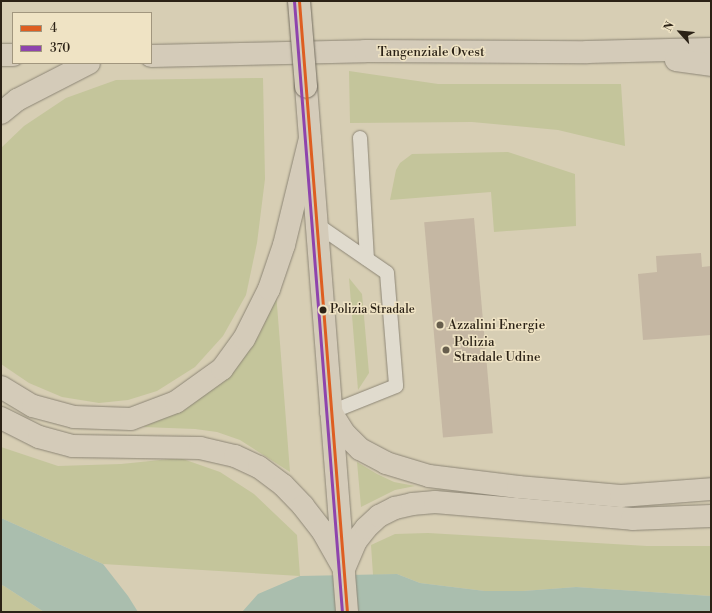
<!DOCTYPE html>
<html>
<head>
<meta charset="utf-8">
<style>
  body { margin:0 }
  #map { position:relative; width:712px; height:613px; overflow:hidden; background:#d7ceb4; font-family:"Libre Bodoni",serif }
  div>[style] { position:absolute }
  .green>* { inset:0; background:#c4c59b }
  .water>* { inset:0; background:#aabeae }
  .building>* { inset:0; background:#c5b7a3; transform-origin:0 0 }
  .roads { filter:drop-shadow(0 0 1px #8d8676) drop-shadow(0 0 1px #8d8676) }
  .lane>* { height:14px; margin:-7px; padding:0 7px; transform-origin:7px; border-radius:7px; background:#e0dbce }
  .primary>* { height:22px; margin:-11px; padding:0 11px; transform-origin:11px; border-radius:11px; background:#d4cbb9 }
  .highway>* { height:22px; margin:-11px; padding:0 11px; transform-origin:11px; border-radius:11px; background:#d4cbb9 }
  .bridges { filter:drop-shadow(0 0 1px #756f61) drop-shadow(0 0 1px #756f61) }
  .primary-bridge>* { height:22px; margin:-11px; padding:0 11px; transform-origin:11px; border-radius:11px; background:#d4cbb9 }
  .bus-1>* { height:3px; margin:-1.5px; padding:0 1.5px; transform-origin:1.5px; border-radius:1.5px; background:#de5e21 }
  .bus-2>* { height:3px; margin:-1.5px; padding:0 1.5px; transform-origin:1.5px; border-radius:1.5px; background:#8e44ad }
  .dots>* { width:11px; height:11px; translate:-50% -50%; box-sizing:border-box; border:2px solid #efe3c4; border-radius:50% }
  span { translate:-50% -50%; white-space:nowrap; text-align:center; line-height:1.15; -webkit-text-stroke:3px #efe3c4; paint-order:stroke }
  .bus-label { font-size:12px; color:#2b2216 }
  .left { translate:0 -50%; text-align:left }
  .street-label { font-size:13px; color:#2b2216 }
  .poi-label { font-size:13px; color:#2b2216 }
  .frame { position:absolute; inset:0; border:2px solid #2b2216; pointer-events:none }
  .legend { position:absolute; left:12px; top:12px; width:140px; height:52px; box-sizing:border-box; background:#efe3c4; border:1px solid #a1967e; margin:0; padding:5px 7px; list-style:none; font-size:12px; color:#2b2216 }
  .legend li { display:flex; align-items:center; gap:8px; height:20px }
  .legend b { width:20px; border:1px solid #a1967e }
  .north { position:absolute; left:660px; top:12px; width:40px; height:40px; -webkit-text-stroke:3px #efe3c4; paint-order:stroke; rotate:297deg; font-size:11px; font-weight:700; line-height:16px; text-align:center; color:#2b2216 }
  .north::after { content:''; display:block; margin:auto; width:14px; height:18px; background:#2b2216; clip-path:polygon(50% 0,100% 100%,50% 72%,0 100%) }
</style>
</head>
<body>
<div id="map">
  <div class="green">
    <i style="clip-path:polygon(349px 71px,438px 84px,621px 84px,625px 146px,558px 130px,472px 122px,350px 123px)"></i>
    <i style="clip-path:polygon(263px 78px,265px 179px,257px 243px,246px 295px,223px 336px,195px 367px,157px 391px,128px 400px,99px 403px,62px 397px,29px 383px,1px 364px,1px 148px,24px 126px,66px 98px,116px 80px)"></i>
    <i style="clip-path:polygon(508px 152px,575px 174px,576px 226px,494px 232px,491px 192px,390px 200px,396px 170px,400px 163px,412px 154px)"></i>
    <i style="clip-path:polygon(349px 278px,362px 294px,369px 373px,358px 390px)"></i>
    <i style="clip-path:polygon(276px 292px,290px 472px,240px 440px,217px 432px,195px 429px,143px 427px,187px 407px,235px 366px,259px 335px)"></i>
    <i style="clip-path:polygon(1px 447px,58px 466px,121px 464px,180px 458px,220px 472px,254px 494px,297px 535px,300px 576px,103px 564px,1px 518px)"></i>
    <i style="clip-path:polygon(357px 462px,377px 474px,394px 482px,415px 486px,395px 490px,361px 507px)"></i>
    <i style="clip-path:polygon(428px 533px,647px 546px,711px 546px,711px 596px,576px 587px,523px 591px,485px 591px,420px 583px,397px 574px,373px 575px,371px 545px,395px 534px)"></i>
    <i style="clip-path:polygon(1px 585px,4px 586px,44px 612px,1px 612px)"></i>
  </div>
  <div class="water">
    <i style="clip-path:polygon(1px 518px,103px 564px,128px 596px,138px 612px,44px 612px,4px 586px,1px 585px)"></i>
    <i style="clip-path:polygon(397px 574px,420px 583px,485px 591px,523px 591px,576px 587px,711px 596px,711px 612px,242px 612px,258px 594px,300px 576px)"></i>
  </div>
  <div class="building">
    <i style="left:474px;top:218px;width:216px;height:50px;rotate:85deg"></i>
    <i style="clip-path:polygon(701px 253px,702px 267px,711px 266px,711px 335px,643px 340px,638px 274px,657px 272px,656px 256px)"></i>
  </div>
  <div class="roads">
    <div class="lane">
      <i style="left:360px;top:138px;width:121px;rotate:86.7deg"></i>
      <i style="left:316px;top:224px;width:86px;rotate:34.6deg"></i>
      <i style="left:387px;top:273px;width:113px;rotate:85.4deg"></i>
      <i style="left:396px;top:386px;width:70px;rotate:158.2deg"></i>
    </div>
    <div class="primary">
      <i style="left:306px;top:87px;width:527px;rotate:85.53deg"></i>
    </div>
    <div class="highway">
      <i style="left:1px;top:55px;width:12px"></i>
      <i style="left:151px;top:56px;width:214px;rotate:-1.3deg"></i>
      <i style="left:365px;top:51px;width:222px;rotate:0.3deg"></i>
      <i style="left:587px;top:52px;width:124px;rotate:-1.4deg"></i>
      <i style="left:676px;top:60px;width:35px;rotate:8deg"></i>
      <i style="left:1px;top:113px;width:21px;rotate:-39deg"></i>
      <i style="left:17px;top:100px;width:81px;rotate:-27.2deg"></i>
      <i style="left:1px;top:387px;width:37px;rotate:31deg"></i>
      <i style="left:33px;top:406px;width:42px;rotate:15deg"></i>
      <i style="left:74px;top:417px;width:57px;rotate:2deg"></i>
      <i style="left:131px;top:419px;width:48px;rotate:-20.7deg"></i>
      <i style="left:176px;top:402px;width:57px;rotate:-35.7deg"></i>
      <i style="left:222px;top:369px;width:37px;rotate:-54deg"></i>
      <i style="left:244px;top:339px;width:56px;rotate:-63.4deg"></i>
      <i style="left:269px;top:289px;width:46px;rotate:-71.2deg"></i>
      <i style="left:284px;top:245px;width:110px;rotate:-76.3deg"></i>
      <i style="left:331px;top:412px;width:26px;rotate:58deg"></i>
      <i style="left:345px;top:434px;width:21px;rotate:45deg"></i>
      <i style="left:360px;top:449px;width:30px;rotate:28deg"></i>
      <i style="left:386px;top:463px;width:45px;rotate:16.8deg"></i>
      <i style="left:429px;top:476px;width:90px;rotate:7deg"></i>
      <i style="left:518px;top:487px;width:103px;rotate:5deg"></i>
      <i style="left:621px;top:496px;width:90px;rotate:-4.4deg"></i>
      <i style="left:1px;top:418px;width:42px;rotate:26.6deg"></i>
      <i style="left:39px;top:437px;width:35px;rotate:15deg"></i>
      <i style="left:73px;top:446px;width:127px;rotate:0.9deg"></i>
      <i style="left:200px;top:448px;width:36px;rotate:13deg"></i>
      <i style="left:235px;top:456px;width:26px;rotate:25deg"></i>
      <i style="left:259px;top:467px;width:30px;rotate:37deg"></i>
      <i style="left:283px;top:485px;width:29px;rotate:46deg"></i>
      <i style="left:303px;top:506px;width:31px;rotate:52deg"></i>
      <i style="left:322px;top:530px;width:45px;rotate:60.6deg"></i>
      <i style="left:344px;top:569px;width:30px;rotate:-67deg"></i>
      <i style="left:356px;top:541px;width:16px;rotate:-52deg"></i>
      <i style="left:366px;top:528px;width:18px;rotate:-43deg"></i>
      <i style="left:379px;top:516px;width:18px;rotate:-27deg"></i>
      <i style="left:395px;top:508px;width:17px;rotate:-13deg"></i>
      <i style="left:412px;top:504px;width:23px;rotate:-5deg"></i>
      <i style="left:435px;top:502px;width:198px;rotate:4.9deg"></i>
      <i style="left:632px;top:519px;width:79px;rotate:-2.2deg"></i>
    </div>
  </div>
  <div class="bridges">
    <div class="primary-bridge">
      <i style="left:299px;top:1px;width:86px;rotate:85.3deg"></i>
    </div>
  </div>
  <div class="bus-1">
    <i style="left:299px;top:1px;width:613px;rotate:85.51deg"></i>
  </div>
  <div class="bus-2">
    <i style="left:294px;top:1px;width:613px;rotate:85.51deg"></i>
  </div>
  <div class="dots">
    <i style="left:323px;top:310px;background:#2b2216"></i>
    <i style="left:440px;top:325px;background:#675e4d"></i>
    <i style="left:446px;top:350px;background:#675e4d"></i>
  </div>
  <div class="bus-label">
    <span class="left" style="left:330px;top:310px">Polizia Stradale</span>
  </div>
  <div class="street-label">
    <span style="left:431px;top:52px">Tangenziale Ovest</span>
  </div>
  <div class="poi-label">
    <span class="left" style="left:448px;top:325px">Azzalini Energie</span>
    <span class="left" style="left:454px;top:350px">Polizia<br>Stradale Udine</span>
  </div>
  <div class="frame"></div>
  <ul class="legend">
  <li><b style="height:5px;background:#de5e21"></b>4</li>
  <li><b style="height:5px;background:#8e44ad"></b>370</li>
  </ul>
  <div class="north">N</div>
</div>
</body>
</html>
